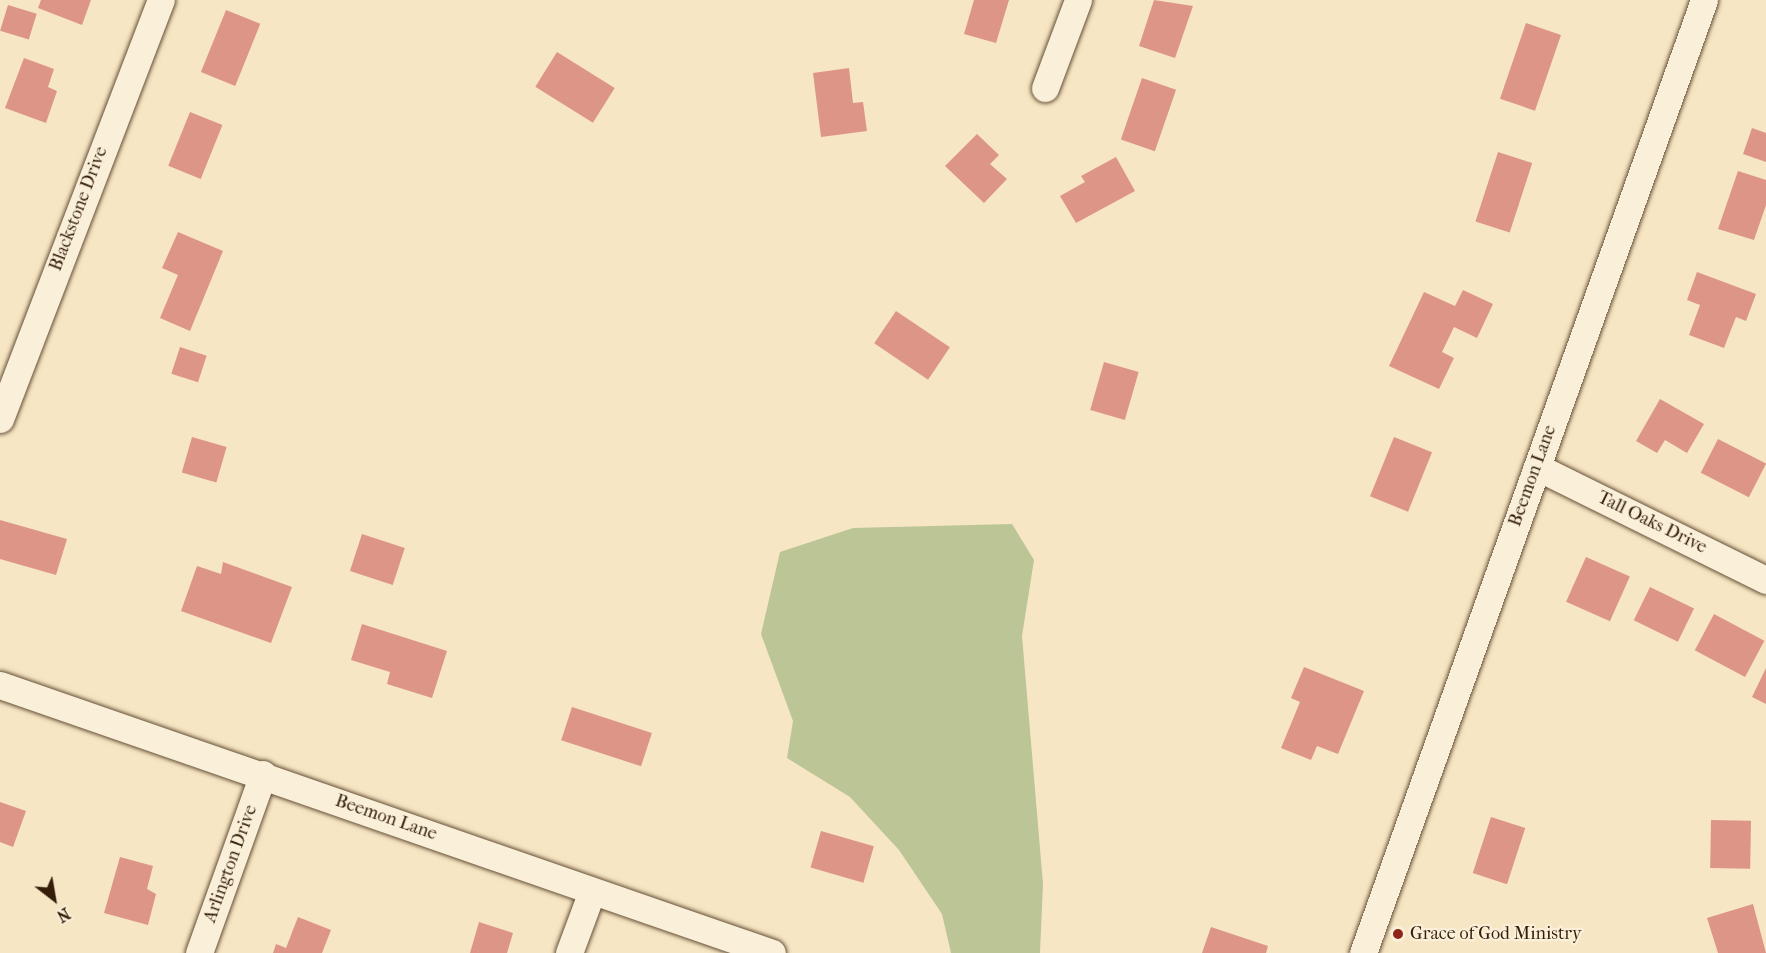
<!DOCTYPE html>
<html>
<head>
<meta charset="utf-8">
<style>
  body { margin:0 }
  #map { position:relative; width:1766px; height:953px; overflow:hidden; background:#f7e6c3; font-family:"IM FELL French Canon",serif }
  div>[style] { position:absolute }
  .green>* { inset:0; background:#bcc595 }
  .building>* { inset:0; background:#dd9587; transform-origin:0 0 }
  .roads { filter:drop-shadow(0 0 2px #655038) drop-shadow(0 0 2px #655038) }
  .minor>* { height:27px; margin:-13.5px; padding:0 13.5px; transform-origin:13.5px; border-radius:13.5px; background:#faefd8 }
  .dots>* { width:16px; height:16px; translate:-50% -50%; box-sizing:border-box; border:3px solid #faefd8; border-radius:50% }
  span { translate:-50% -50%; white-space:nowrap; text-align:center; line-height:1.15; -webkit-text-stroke:4.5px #faefd8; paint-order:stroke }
  .street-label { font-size:18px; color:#341e0a }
  .poi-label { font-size:18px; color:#341e0a }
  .left { translate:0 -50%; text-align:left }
  .north { position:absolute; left:24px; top:869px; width:60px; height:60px; -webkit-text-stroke:4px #faefd8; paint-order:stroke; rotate:149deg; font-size:16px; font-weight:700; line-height:24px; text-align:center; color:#341e0a }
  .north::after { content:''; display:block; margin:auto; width:21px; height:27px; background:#341e0a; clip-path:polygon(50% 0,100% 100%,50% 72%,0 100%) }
</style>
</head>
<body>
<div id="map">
  <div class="green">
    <i style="clip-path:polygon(1012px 524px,1034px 560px,1022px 636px,1043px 884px,1040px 953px,951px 953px,942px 914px,899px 850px,850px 797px,787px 758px,793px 721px,761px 634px,780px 552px,853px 528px)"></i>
  </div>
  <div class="building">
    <i style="clip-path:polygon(41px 0,91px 0,82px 25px,38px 8px)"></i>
    <i style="clip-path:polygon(974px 0,1009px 0,996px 43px,964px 34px)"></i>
    <i style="clip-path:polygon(1154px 0,1193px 6px,1175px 58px,1139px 46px)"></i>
    <i style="left:8px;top:5px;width:30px;height:27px;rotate:17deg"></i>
    <i style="left:226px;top:10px;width:37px;height:67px;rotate:22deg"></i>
    <i style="left:1526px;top:23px;width:37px;height:80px;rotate:19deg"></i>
    <i style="left:557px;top:52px;width:68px;height:41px;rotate:32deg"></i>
    <i style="clip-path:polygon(24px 58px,54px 69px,48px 87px,57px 91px,46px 123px,5px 108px)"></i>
    <i style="clip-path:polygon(849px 68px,853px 103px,863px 102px,867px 131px,821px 137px,813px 73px)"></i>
    <i style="left:1142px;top:78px;width:36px;height:65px;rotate:19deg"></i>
    <i style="left:190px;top:112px;width:35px;height:58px;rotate:22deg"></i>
    <i style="clip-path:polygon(1752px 128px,1766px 133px,1766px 162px,1743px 154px)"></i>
    <i style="clip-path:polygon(977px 134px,999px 155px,990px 164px,1007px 179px,984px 203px,945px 166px)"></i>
    <i style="left:1498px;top:152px;width:36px;height:73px;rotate:18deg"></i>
    <i style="clip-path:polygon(1116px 157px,1135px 191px,1076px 223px,1060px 196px,1085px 182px,1081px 176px)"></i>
    <i style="clip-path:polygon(1738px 171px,1766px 180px,1766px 205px,1754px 240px,1718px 229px)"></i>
    <i style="clip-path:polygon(178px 232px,223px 251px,190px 331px,160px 318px,178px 275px,162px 268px)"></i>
    <i style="clip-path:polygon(1697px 272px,1756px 294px,1746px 321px,1736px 317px,1724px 348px,1689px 335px,1700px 305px,1687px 300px)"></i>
    <i style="clip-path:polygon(1463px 290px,1493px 304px,1477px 338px,1454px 327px,1442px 352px,1454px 358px,1439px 389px,1389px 366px,1424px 292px,1455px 306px)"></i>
    <i style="left:896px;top:311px;width:65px;height:39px;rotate:34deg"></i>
    <i style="left:180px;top:347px;width:28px;height:28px;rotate:18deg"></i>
    <i style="left:1104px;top:362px;width:36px;height:50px;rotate:16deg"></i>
    <i style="clip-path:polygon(1660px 399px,1704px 424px,1687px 453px,1665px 440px,1657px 453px,1636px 441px)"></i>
    <i style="left:192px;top:437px;width:36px;height:37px;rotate:16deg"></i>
    <i style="left:1394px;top:437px;width:41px;height:64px;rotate:22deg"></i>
    <i style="left:1718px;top:439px;width:54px;height:38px;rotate:27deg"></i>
    <i style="clip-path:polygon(0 520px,67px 539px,56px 575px,0 559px)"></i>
    <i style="left:362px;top:534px;width:45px;height:39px;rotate:18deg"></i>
    <i style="left:1586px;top:557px;width:48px;height:49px;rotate:24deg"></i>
    <i style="clip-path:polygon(223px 562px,292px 587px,271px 643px,181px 611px,197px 566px,221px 574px)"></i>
    <i style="left:1650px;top:587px;width:49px;height:37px;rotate:26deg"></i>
    <i style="left:1714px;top:614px;width:57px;height:41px;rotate:28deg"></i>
    <i style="clip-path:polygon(362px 624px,447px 651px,432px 698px,387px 684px,390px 672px,351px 660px)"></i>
    <i style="clip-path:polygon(1304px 667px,1364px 691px,1338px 754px,1317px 746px,1311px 760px,1281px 748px,1300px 702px,1291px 698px)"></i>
    <i style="clip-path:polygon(1766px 668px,1766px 704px,1752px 697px)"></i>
    <i style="left:572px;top:707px;width:84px;height:35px;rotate:18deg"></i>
    <i style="clip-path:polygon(0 802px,26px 811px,13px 847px,0 842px)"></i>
    <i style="left:1491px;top:817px;width:36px;height:59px;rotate:18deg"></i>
    <i style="left:1711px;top:820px;width:40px;height:48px;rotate:1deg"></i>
    <i style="left:821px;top:831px;width:55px;height:38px;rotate:16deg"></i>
    <i style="clip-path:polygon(120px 857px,153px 866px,147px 889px,156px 894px,148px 925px,104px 913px)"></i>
    <i style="clip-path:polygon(1753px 904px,1766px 953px,1718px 953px,1707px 918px)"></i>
    <i style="clip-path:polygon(298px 917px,331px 930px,322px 953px,273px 953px,276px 944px,286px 948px)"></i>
    <i style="clip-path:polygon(479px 922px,513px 933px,507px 953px,470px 953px)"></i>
    <i style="clip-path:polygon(1211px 927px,1268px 946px,1266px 953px,1202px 953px)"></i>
  </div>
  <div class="roads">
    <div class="minor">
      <i style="left:1045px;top:88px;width:94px;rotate:-69.4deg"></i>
      <i style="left:0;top:419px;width:449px;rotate:-69deg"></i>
      <i style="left:1537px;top:467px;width:255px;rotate:26.3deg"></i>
      <i style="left:0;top:685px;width:817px;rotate:19.14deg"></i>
      <i style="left:199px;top:953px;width:190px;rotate:-70.3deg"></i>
      <i style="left:569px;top:953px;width:66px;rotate:-69.6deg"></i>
      <i style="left:1363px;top:953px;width:1012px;rotate:-70.31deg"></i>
    </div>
  </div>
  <div class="dots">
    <i style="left:1398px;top:934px;background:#8f2418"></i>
  </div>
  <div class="street-label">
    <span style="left:79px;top:209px;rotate:-69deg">Blackstone Drive</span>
    <span style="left:1533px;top:476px;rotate:-70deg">Beemon Lane</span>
    <span style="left:1652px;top:523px;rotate:26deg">Tall Oaks Drive</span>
    <span style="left:386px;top:818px;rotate:19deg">Beemon Lane</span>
    <span style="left:231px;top:864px;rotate:-70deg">Arlington Drive</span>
  </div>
  <div class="poi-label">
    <span class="left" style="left:1410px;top:934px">Grace of God Ministry</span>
  </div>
  <div class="north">N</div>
</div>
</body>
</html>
